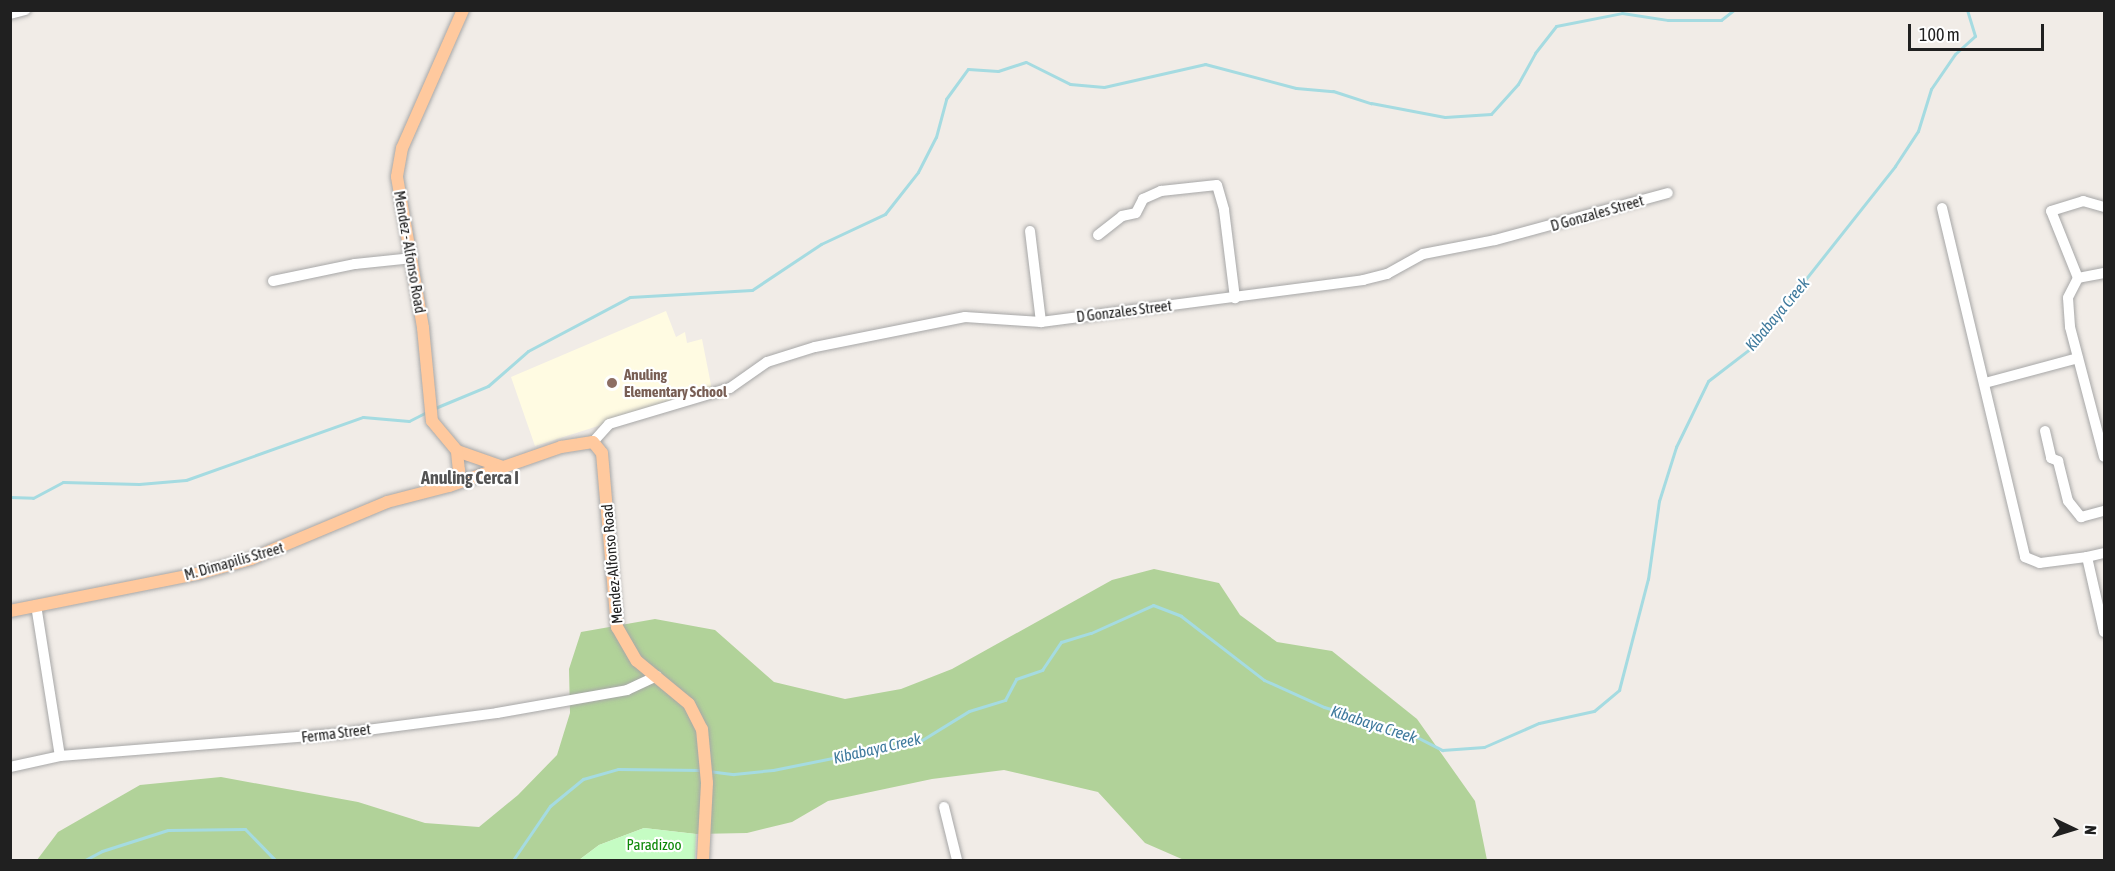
<!DOCTYPE html>
<html>
<head>
<meta charset="utf-8">
<style>
  body { margin:0 }
  #map { position:relative; width:2115px; height:871px; overflow:hidden; background:#f1ece7; font-family:"Asap Condensed",sans-serif }
  div>[style] { position:absolute }
  .education>* { inset:0; background:#fffbe2 }
  .forest>* { inset:0; background:#b1d299 }
  .park>* { inset:0; background:#c5fcc3 }
  .stream>* { height:3px; margin:-1.5px; padding:0 1.5px; transform-origin:1.5px; border-radius:1.5px; background:#a5dbe1 }
  .roads { filter:drop-shadow(0 0 2px #a7a7a7) drop-shadow(0 0 2px #a7a7a7) }
  .minor>* { height:10px; margin:-5px; padding:0 5px; transform-origin:5px; border-radius:5px; background:#fff }
  .major>* { height:12px; margin:-6px; padding:0 6px; transform-origin:6px; border-radius:6px; background:#ffc99e }
  .dots>* { width:16px; height:16px; translate:-50% -50%; box-sizing:border-box; border:3px solid #fff; border-radius:50% }
  span { translate:-50% -50%; white-space:nowrap; text-align:center; line-height:1.15; -webkit-text-stroke:4.5px #fff; paint-order:stroke }
  .street-label { font-size:15px; color:#202020 }
  .education-label { font-size:15px; color:#785e54; font-weight:700 }
  .left { translate:0 -50%; text-align:left }
  .park-label { font-size:15px; color:#0b8706 }
  .water-label { font-size:16px; color:#3f7a9d; font-style:italic }
  .quarter-label { font-size:18px; color:#535353; font-weight:700 }
  .frame { position:absolute; inset:0; border:12px solid #202020; pointer-events:none }
  .north { position:absolute; left:2043px; top:799px; width:60px; height:60px; -webkit-text-stroke:4px #fff; paint-order:stroke; rotate:94deg; font-size:16px; font-weight:700; line-height:24px; text-align:center; color:#202020 }
  .north::after { content:''; display:block; margin:auto; width:21px; height:27px; background:#202020; clip-path:polygon(50% 0,100% 100%,50% 72%,0 100%) }
  .scale { position:absolute; left:1908px; top:24px; width:136px; height:27px; box-sizing:border-box; border:3px solid #202020; border-top:0; padding-left:8px; font-size:18px; line-height:21px; white-space:nowrap; color:#202020; -webkit-text-stroke:4px #fff; paint-order:stroke }
</style>
</head>
<body>
<div id="map">
  <div class="education">
    <i style="clip-path:polygon(666px 311px,676px 337px,685px 332px,687px 343px,702px 339px,712px 390px,535px 446px,511px 377px)"></i>
  </div>
  <div class="forest">
    <i style="clip-path:polygon(1154px 569px,1219px 583px,1240px 615px,1277px 642px,1332px 651px,1417px 719px,1475px 801px,1487px 860px,1184px 860px,1145px 843px,1098px 792px,1004px 770px,932px 779px,828px 801px,792px 822px,747px 833px,696px 834px,644px 828px,599px 845px,579px 860px,37px 860px,58px 832px,140px 785px,221px 777px,358px 802px,425px 823px,479px 827px,518px 795px,557px 755px,570px 713px,569px 669px,581px 632px,655px 619px,715px 630px,774px 682px,845px 699px,901px 689px,952px 669px,1112px 580px)"></i>
  </div>
  <div class="park">
    <i style="clip-path:polygon(644px 828px,696px 834px,695px 860px,579px 860px,599px 845px)"></i>
  </div>
  <div class="stream">
    <i style="left:1842px;top:10px;width:10px"></i>
    <i style="left:435px;top:408px;width:57px;rotate:-22.5deg"></i>
    <i style="left:488px;top:386px;width:53px;rotate:-41.2deg"></i>
    <i style="left:528px;top:351px;width:115px;rotate:-27.9deg"></i>
    <i style="left:630px;top:297px;width:122px;rotate:-3.3deg"></i>
    <i style="left:752px;top:290px;width:83px;rotate:-33.7deg"></i>
    <i style="left:821px;top:244px;width:71px;rotate:-25.1deg"></i>
    <i style="left:885px;top:214px;width:53px;rotate:-51.8deg"></i>
    <i style="left:918px;top:172px;width:39px;rotate:-63deg"></i>
    <i style="left:936px;top:137px;width:39px;rotate:-75deg"></i>
    <i style="left:946px;top:99px;width:37px;rotate:-54deg"></i>
    <i style="left:968px;top:69px;width:30px;rotate:4deg"></i>
    <i style="left:998px;top:71px;width:29px;rotate:-18deg"></i>
    <i style="left:1026px;top:62px;width:49px;rotate:26.6deg"></i>
    <i style="left:1070px;top:84px;width:34px;rotate:5deg"></i>
    <i style="left:1104px;top:87px;width:104px;rotate:-12.8deg"></i>
    <i style="left:1205px;top:64px;width:94px;rotate:14.8deg"></i>
    <i style="left:1296px;top:88px;width:37px;rotate:5deg"></i>
    <i style="left:1333px;top:91px;width:40px;rotate:18deg"></i>
    <i style="left:1371px;top:103px;width:75px;rotate:10.7deg"></i>
    <i style="left:1445px;top:117px;width:46px;rotate:-3.7deg"></i>
    <i style="left:1491px;top:114px;width:40px;rotate:-48deg"></i>
    <i style="left:1518px;top:84px;width:35px;rotate:-61deg"></i>
    <i style="left:1535px;top:53px;width:34px;rotate:-52deg"></i>
    <i style="left:1556px;top:26px;width:67px;rotate:-11.1deg"></i>
    <i style="left:1622px;top:13px;width:47px;rotate:8.7deg"></i>
    <i style="left:1668px;top:20px;width:53px"></i>
    <i style="left:1721px;top:20px;width:16px;rotate:-38deg"></i>
    <i style="left:10px;top:497px;width:23px;rotate:2deg"></i>
    <i style="left:33px;top:498px;width:34px;rotate:-28deg"></i>
    <i style="left:63px;top:482px;width:76px;rotate:1.5deg"></i>
    <i style="left:139px;top:484px;width:47px;rotate:-4.9deg"></i>
    <i style="left:186px;top:480px;width:188px;rotate:-19.6deg"></i>
    <i style="left:363px;top:417px;width:46px;rotate:5deg"></i>
    <i style="left:409px;top:421px;width:22px;rotate:-27deg"></i>
    <i style="left:708px;top:771px;width:26px;rotate:7deg"></i>
    <i style="left:734px;top:774px;width:39px;rotate:-6deg"></i>
    <i style="left:773px;top:770px;width:152px;rotate:-11.4deg"></i>
    <i style="left:922px;top:740px;width:55px;rotate:-31.7deg"></i>
    <i style="left:969px;top:711px;width:38px;rotate:-17deg"></i>
    <i style="left:1005px;top:700px;width:24px;rotate:-62deg"></i>
    <i style="left:1016px;top:679px;width:28px;rotate:-19deg"></i>
    <i style="left:1042px;top:670px;width:34px;rotate:-56deg"></i>
    <i style="left:1061px;top:642px;width:31px;rotate:-17deg"></i>
    <i style="left:1091px;top:633px;width:68px;rotate:-24.3deg"></i>
    <i style="left:1153px;top:605px;width:30px;rotate:21deg"></i>
    <i style="left:1181px;top:616px;width:105px;rotate:37.6deg"></i>
    <i style="left:1264px;top:680px;width:66px;rotate:24.2deg"></i>
    <i style="left:1324px;top:707px;width:84px;rotate:16.5deg"></i>
    <i style="left:1405px;top:731px;width:42px;rotate:27.2deg"></i>
    <i style="left:1442px;top:750px;width:42px;rotate:-4.1deg"></i>
    <i style="left:1484px;top:747px;width:60px;rotate:-23.6deg"></i>
    <i style="left:1539px;top:723px;width:56px;rotate:-12.3deg"></i>
    <i style="left:1594px;top:711px;width:33px;rotate:-40deg"></i>
    <i style="left:1619px;top:690px;width:115px;rotate:-75.4deg"></i>
    <i style="left:1648px;top:579px;width:79px;rotate:-82deg"></i>
    <i style="left:1659px;top:501px;width:57px;rotate:-72.5deg"></i>
    <i style="left:1676px;top:447px;width:73px;rotate:-64.1deg"></i>
    <i style="left:1708px;top:381px;width:54px;rotate:-37.5deg"></i>
    <i style="left:1751px;top:348px;width:232px;rotate:-51.6deg"></i>
    <i style="left:1895px;top:166px;width:42px;rotate:-56.7deg"></i>
    <i style="left:1918px;top:131px;width:44px;rotate:-72.8deg"></i>
    <i style="left:1931px;top:89px;width:42px;rotate:-55.6deg"></i>
    <i style="left:1955px;top:54px;width:27px;rotate:-42deg"></i>
    <i style="left:1975px;top:36px;width:27px;rotate:-107deg"></i>
    <i style="left:85px;top:860px;width:19px;rotate:-28deg"></i>
    <i style="left:102px;top:851px;width:69px;rotate:-17.7deg"></i>
    <i style="left:168px;top:830px;width:77px;rotate:-0.7deg"></i>
    <i style="left:245px;top:829px;width:43px;rotate:45.9deg"></i>
    <i style="left:513px;top:860px;width:65px;rotate:-55.6deg"></i>
    <i style="left:550px;top:806px;width:43px;rotate:-39.3deg"></i>
    <i style="left:583px;top:779px;width:36px;rotate:-16deg"></i>
    <i style="left:618px;top:769px;width:84px;rotate:0.7deg"></i>
  </div>
  <div class="roads">
    <div class="minor">
      <i style="left:10px;top:14px;width:16px;rotate:-15deg"></i>
      <i style="left:1942px;top:208px;width:359px;rotate:76.6deg"></i>
      <i style="left:2025px;top:557px;width:16px;rotate:22deg"></i>
      <i style="left:2040px;top:563px;width:47px;rotate:-7.3deg"></i>
      <i style="left:1030px;top:231px;width:92px;rotate:83.1deg"></i>
      <i style="left:1098px;top:235px;width:31px;rotate:-38deg"></i>
      <i style="left:1122px;top:216px;width:14px;rotate:-12deg"></i>
      <i style="left:1136px;top:213px;width:16px;rotate:-63deg"></i>
      <i style="left:1143px;top:199px;width:20px;rotate:-24deg"></i>
      <i style="left:1161px;top:191px;width:56px;rotate:-6.1deg"></i>
      <i style="left:1217px;top:185px;width:26px;rotate:74deg"></i>
      <i style="left:1224px;top:210px;width:89px;rotate:82.9deg"></i>
      <i style="left:2104px;top:273px;width:26px;rotate:169deg"></i>
      <i style="left:2078px;top:278px;width:22px;rotate:117deg"></i>
      <i style="left:2068px;top:298px;width:29px;rotate:86deg"></i>
      <i style="left:2070px;top:327px;width:134px;rotate:75.3deg"></i>
      <i style="left:2078px;top:278px;width:72px;rotate:-111.9deg"></i>
      <i style="left:2051px;top:211px;width:34px;rotate:-17deg"></i>
      <i style="left:2083px;top:201px;width:22px;rotate:16deg"></i>
      <i style="left:273px;top:281px;width:84px;rotate:-11.7deg"></i>
      <i style="left:355px;top:264px;width:58px;rotate:-5.9deg"></i>
      <i style="left:1985px;top:383px;width:96px;rotate:-15deg"></i>
      <i style="left:2045px;top:431px;width:28px;rotate:77deg"></i>
      <i style="left:2051px;top:458px;width:8px;rotate:23deg"></i>
      <i style="left:2058px;top:461px;width:41px;rotate:76deg"></i>
      <i style="left:2068px;top:501px;width:21px;rotate:51deg"></i>
      <i style="left:2081px;top:517px;width:24px;rotate:-15deg"></i>
      <i style="left:593px;top:442px;width:24px;rotate:-48deg"></i>
      <i style="left:609px;top:424px;width:126px;rotate:-16.6deg"></i>
      <i style="left:730px;top:388px;width:45px;rotate:-35.1deg"></i>
      <i style="left:767px;top:362px;width:50px;rotate:-17.4deg"></i>
      <i style="left:815px;top:347px;width:153px;rotate:-11.3deg"></i>
      <i style="left:965px;top:317px;width:76px;rotate:3.8deg"></i>
      <i style="left:1041px;top:322px;width:325px;rotate:-7.4deg"></i>
      <i style="left:1363px;top:280px;width:25px;rotate:-14deg"></i>
      <i style="left:1387px;top:274px;width:41px;rotate:-29.1deg"></i>
      <i style="left:1423px;top:254px;width:73px;rotate:-11deg"></i>
      <i style="left:1495px;top:240px;width:179px;rotate:-15.2deg"></i>
      <i style="left:2104px;top:553px;width:17px;rotate:167deg"></i>
      <i style="left:2087px;top:557px;width:77px;rotate:77.2deg"></i>
      <i style="left:36px;top:605px;width:153px;rotate:81deg"></i>
      <i style="left:10px;top:767px;width:51px;rotate:-12.4deg"></i>
      <i style="left:60px;top:756px;width:285px;rotate:-4.6deg"></i>
      <i style="left:344px;top:733px;width:154px;rotate:-7.4deg"></i>
      <i style="left:497px;top:713px;width:132px;rotate:-10deg"></i>
      <i style="left:627px;top:690px;width:33px;rotate:-25deg"></i>
      <i style="left:944px;top:807px;width:55px;rotate:76.2deg"></i>
    </div>
    <div class="major">
      <i style="left:463px;top:10px;width:151px;rotate:113.8deg"></i>
      <i style="left:402px;top:148px;width:29px;rotate:100deg"></i>
      <i style="left:397px;top:177px;width:153px;rotate:80.2deg"></i>
      <i style="left:423px;top:328px;width:93px;rotate:84.5deg"></i>
      <i style="left:432px;top:421px;width:39px;rotate:50deg"></i>
      <i style="left:457px;top:451px;width:46px;rotate:19.2deg"></i>
      <i style="left:450px;top:485px;width:17px;rotate:-57deg"></i>
      <i style="left:459px;top:471px;width:20px;rotate:-96deg"></i>
      <i style="left:10px;top:611px;width:191px;rotate:-11.2deg"></i>
      <i style="left:197px;top:574px;width:56px;rotate:-15.5deg"></i>
      <i style="left:251px;top:559px;width:147px;rotate:-22.7deg"></i>
      <i style="left:387px;top:502px;width:64px;rotate:-14.5deg"></i>
      <i style="left:449px;top:486px;width:119px;rotate:-19.2deg"></i>
      <i style="left:561px;top:447px;width:32px;rotate:-9deg"></i>
      <i style="left:593px;top:442px;width:14px;rotate:51deg"></i>
      <i style="left:602px;top:453px;width:175px;rotate:85.1deg"></i>
      <i style="left:617px;top:627px;width:39px;rotate:60deg"></i>
      <i style="left:637px;top:661px;width:67px;rotate:39.6deg"></i>
      <i style="left:689px;top:704px;width:28px;rotate:63deg"></i>
      <i style="left:702px;top:729px;width:54px;rotate:84.7deg"></i>
      <i style="left:707px;top:783px;width:77px;rotate:93deg"></i>
    </div>
  </div>
  <div class="dots">
    <i style="left:612px;top:383px;background:#8d6e63"></i>
  </div>
  <div class="street-label">
    <span style="left:1597px;top:213px;rotate:-16deg">D Gonzales Street</span>
    <span style="left:410px;top:252px;rotate:80deg">Mendez - Alfonso Road</span>
    <span style="left:1124px;top:311px;rotate:-7deg">D Gonzales Street</span>
    <span style="left:234px;top:561px;rotate:-16deg">M. Dimapilis Street</span>
    <span style="left:612px;top:564px;rotate:-95deg">Mendez-Alfonso Road</span>
    <span style="left:336px;top:733px;rotate:-7deg">Ferma Street</span>
  </div>
  <div class="education-label">
    <span class="left" style="left:624px;top:383px">Anuling<br>Elementary School</span>
  </div>
  <div class="park-label">
    <span style="left:654px;top:845px">Paradizoo</span>
  </div>
  <div class="water-label">
    <span style="left:1777px;top:314px;rotate:-50deg">Kibabaya Creek</span>
    <span style="left:1374px;top:724px;rotate:18deg">Kibabaya Creek</span>
    <span style="left:877px;top:748px;rotate:-13deg">Kibabaya Creek</span>
  </div>
  <div class="quarter-label">
    <span style="left:470px;top:478px">Anuling Cerca I</span>
  </div>
  <div class="frame"></div>
  <div class="north">N</div>
  <div class="scale">100 m</div>
</div>
</body>
</html>
